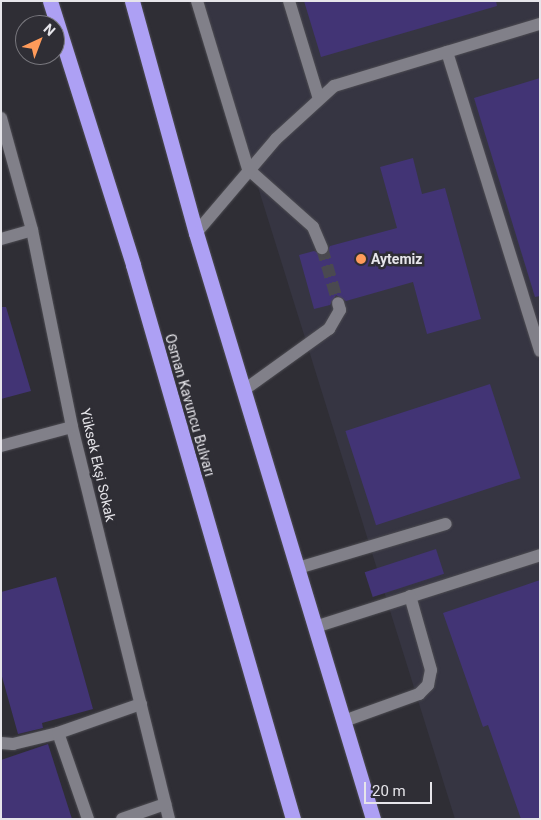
<!DOCTYPE html>
<html>
<head>
<meta charset="utf-8">
<style>
  body { margin:0 }
  #map { position:relative; width:541px; height:820px; overflow:hidden; background:#2f2e35; font-family:Roboto,sans-serif }
  div>[style] { position:absolute }
  .built>* { inset:0; background:#363542 }
  .building>* { inset:0; background:#423475; transform-origin:0 0 }
  .minor-tunnel>* { height:12px; margin-top:-6px; transform-origin:0; background:repeating-linear-gradient(90deg,#4a4950 0 12px,transparent 0 18px) }
  .roads { filter:drop-shadow(0 0 1px #4d4c52) drop-shadow(0 0 1px #4d4c52) }
  .minor>* { height:12px; margin:-6px; padding:0 6px; transform-origin:6px; border-radius:6px; background:#818089 }
  .highway>* { height:15px; margin:-7.5px; padding:0 7.5px; transform-origin:7.5px; border-radius:7.5px; background:#ada0f4 }
  .dots>* { width:14px; height:14px; translate:-50% -50%; box-sizing:border-box; border:2px solid #2f2e35; border-radius:50% }
  span { translate:-50% -50%; white-space:nowrap; text-align:center; line-height:1.15; -webkit-text-stroke:5px #2f2e35; paint-order:stroke }
  .poi-label { font-size:14px; color:#e6e5ea; font-weight:700 }
  .left { translate:0 -50%; text-align:left }
  .street-label { font-size:14px; color:#e6e5ea }
  .frame { position:absolute; inset:0; border:2px solid #e6e5ea; pointer-events:none }
  .north { position:absolute; left:15px; top:15px; width:50px; height:50px; box-sizing:border-box; background:#2f2e35; border:1px solid #78777d; border-radius:50%; rotate:43deg; font-size:14px; font-weight:700; line-height:20px; text-align:center; color:#e6e5ea }
  .north::after { content:''; display:block; margin:auto; width:18px; height:22px; background:#ff9b5a; clip-path:polygon(50% 0,100% 100%,50% 72%,0 100%) }
  .scale { position:absolute; left:364px; top:782px; width:68px; height:22px; box-sizing:border-box; border:2px solid #e6e5ea; border-top:0; padding-left:6px; font-size:15px; line-height:18px; white-space:nowrap; color:#e6e5ea; -webkit-text-stroke:4px #2f2e35; paint-order:stroke }
</style>
</head>
<body>
<div id="map">
  <div class="built">
    <i style="clip-path:polygon(200px 1px,540px 1px,540px 819px,455px 819px)"></i>
  </div>
  <div class="building">
    <i style="clip-path:polygon(304px 1px,496px 1px,497px 6px,321px 57px)"></i>
    <i style="clip-path:polygon(540px 78px,540px 296px,535px 297px,474px 98px)"></i>
    <i style="clip-path:polygon(413px 158px,422px 194px,445px 188px,481px 319px,427px 334px,413px 282px,346px 301px,336px 295px,330px 305px,314px 309px,299px 255px,314px 251px,325px 256px,330px 246px,397px 228px,380px 167px)"></i>
    <i style="clip-path:polygon(1px 307px,6px 307px,31px 391px,1px 399px)"></i>
    <i style="left:490px;top:384px;width:99px;height:152px;rotate:72deg"></i>
    <i style="left:436px;top:549px;width:26px;height:75px;rotate:72deg"></i>
    <i style="clip-path:polygon(56px 577px,93px 709px,42px 723px,43px 728px,18px 734px,1px 673px,1px 592px)"></i>
    <i style="clip-path:polygon(540px 580px,540px 819px,521px 819px,488px 725px,483px 727px,443px 613px)"></i>
    <i style="clip-path:polygon(48px 744px,72px 819px,1px 819px,1px 760px)"></i>
  </div>
  <div class="minor-tunnel">
    <i style="left:322px;top:248px;width:57px;rotate:73.8deg"></i>
  </div>
  <div class="roads">
    <div class="minor">
      <i style="left:197px;top:1px;width:176px;rotate:73.1deg"></i>
      <i style="left:248px;top:169px;width:87px;rotate:41.7deg"></i>
      <i style="left:313px;top:227px;width:23px;rotate:67deg"></i>
      <i style="left:289px;top:1px;width:102px;rotate:73deg"></i>
      <i style="left:447px;top:52px;width:313px;rotate:72.7deg"></i>
      <i style="left:1px;top:118px;width:116px;rotate:74.5deg"></i>
      <i style="left:32px;top:230px;width:201px;rotate:78.5deg"></i>
      <i style="left:72px;top:427px;width:404px;rotate:76.1deg"></i>
      <i style="left:196px;top:233px;width:123px;rotate:-49.6deg"></i>
      <i style="left:276px;top:139px;width:79px;rotate:-42.4deg"></i>
      <i style="left:334px;top:86px;width:215px;rotate:-16.8deg"></i>
      <i style="left:1px;top:239px;width:32px;rotate:-16deg"></i>
      <i style="left:244px;top:390px;width:105px;rotate:-35.7deg"></i>
      <i style="left:329px;top:329px;width:22px;rotate:-60deg"></i>
      <i style="left:340px;top:310px;width:7px;rotate:-106deg"></i>
      <i style="left:1px;top:446px;width:73px;rotate:-15deg"></i>
      <i style="left:298px;top:568px;width:154px;rotate:-16.6deg"></i>
      <i style="left:315px;top:627px;width:236px;rotate:-17.7deg"></i>
      <i style="left:344px;top:721px;width:80px;rotate:-19.8deg"></i>
      <i style="left:419px;top:694px;width:13px;rotate:-45deg"></i>
      <i style="left:428px;top:685px;width:15px;rotate:-79deg"></i>
      <i style="left:431px;top:670px;width:77px;rotate:-105.8deg"></i>
      <i style="left:1px;top:743px;width:12px;rotate:5deg"></i>
      <i style="left:13px;top:744px;width:46px;rotate:-13.7deg"></i>
      <i style="left:88px;top:819px;width:91px;rotate:-109.2deg"></i>
      <i style="left:58px;top:733px;width:88px;rotate:-19.3deg"></i>
      <i style="left:122px;top:819px;width:46px;rotate:-19.2deg"></i>
    </div>
    <div class="highway">
      <i style="left:50px;top:1px;width:277px;rotate:72.5deg"></i>
      <i style="left:133px;top:265px;width:577px;rotate:73.89deg"></i>
      <i style="left:132px;top:1px;width:241px;rotate:74.6deg"></i>
      <i style="left:196px;top:233px;width:612px;rotate:73.19deg"></i>
    </div>
  </div>
  <div class="dots">
    <i style="left:361px;top:259px;background:#ff9b5a"></i>
  </div>
  <div class="poi-label">
    <span class="left" style="left:371px;top:259px">Aytemiz</span>
  </div>
  <div class="street-label">
    <span style="left:190px;top:405px;rotate:74deg">Osman Kavuncu Bulvarı</span>
    <span style="left:98px;top:465px;rotate:77deg">Yüksek Ekşi Sokak</span>
  </div>
  <div class="frame"></div>
  <div class="north">N</div>
  <div class="scale">20 m</div>
</div>
</body>
</html>
